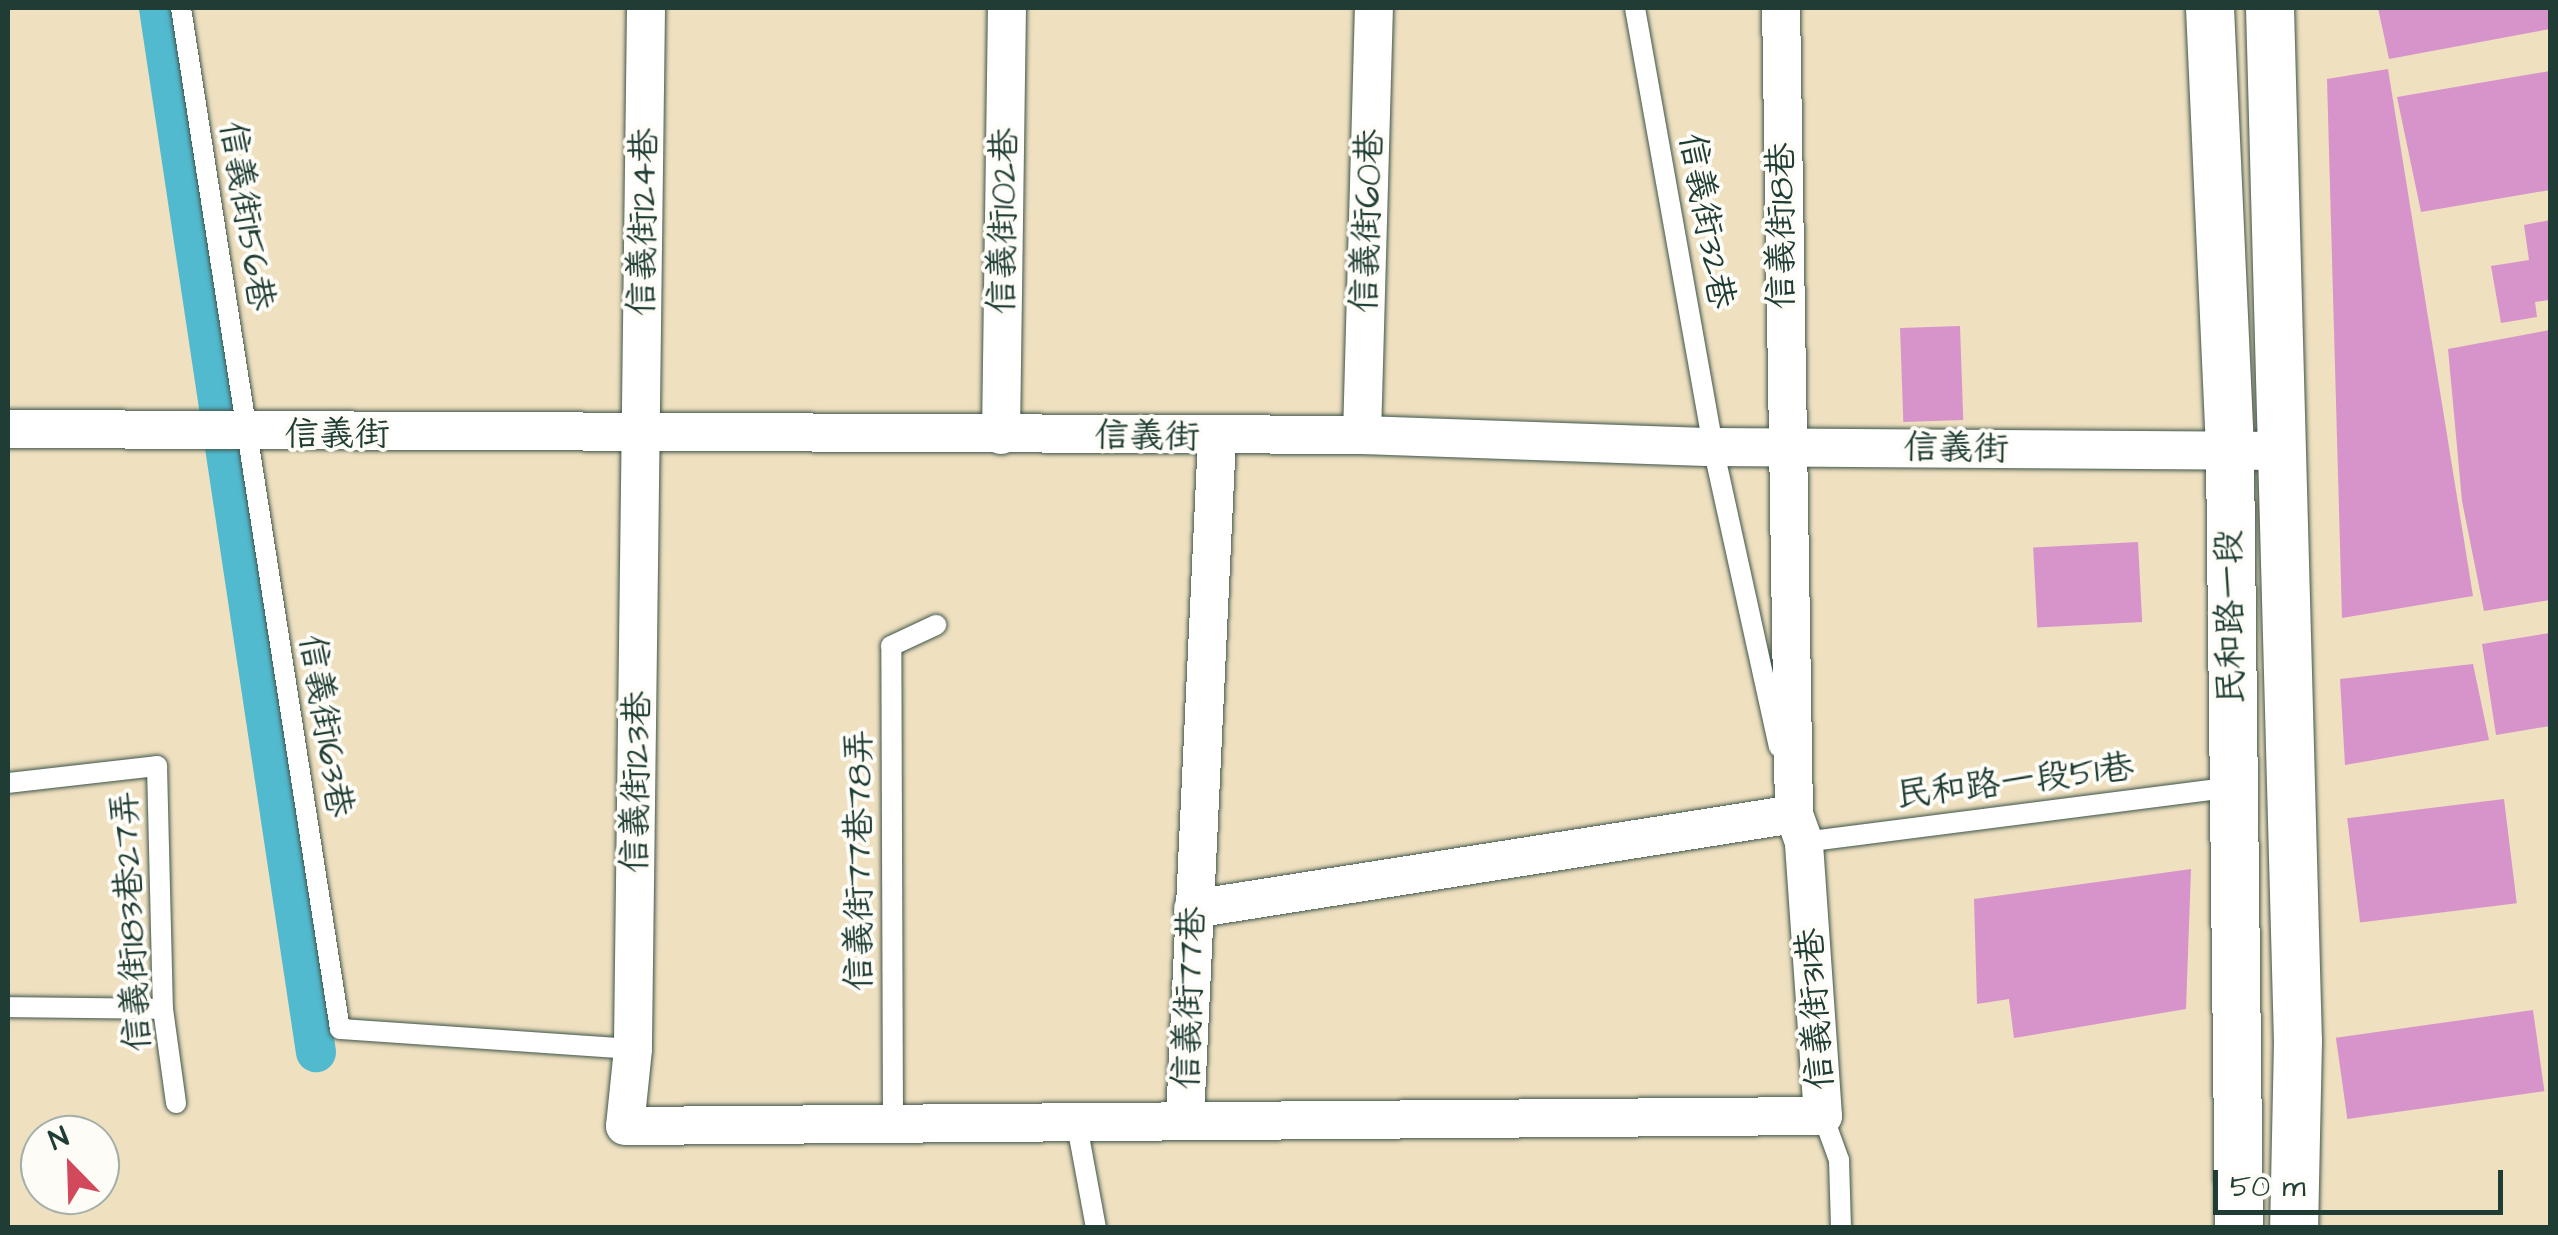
<!DOCTYPE html>
<html>
<head>
<meta charset="utf-8">
<style>
  body { margin:0 }
  #map { position:relative; width:2558px; height:1235px; overflow:hidden; background:#efe0c0; font-family:"Architects Daughter","LXGW WenKai TC",sans-serif }
  div>[style] { position:absolute }
  .canal>* { height:40px; margin:-20px; padding:0 20px; transform-origin:20px; border-radius:20px; background:#52bacf }
  .building>* { inset:0; background:#d794ca; transform-origin:0 0 }
  .roads { filter:drop-shadow(0 0 2px #3e5549) drop-shadow(0 0 2px #3e5549) }
  .service>* { height:20px; margin:-10px; padding:0 10px; transform-origin:10px; border-radius:10px; background:#fff }
  .minor>* { height:38px; margin:-19px; padding:0 19px; transform-origin:19px; border-radius:19px; background:#fff }
  .tertiary>* { height:48px; margin:-24px; padding:0 24px; transform-origin:24px; border-radius:24px; background:#fff }
  span { translate:-50% -50%; white-space:nowrap; text-align:center; line-height:1.15; -webkit-text-stroke:8px #fdfcf7; paint-order:stroke }
  .street-label { font-size:35px; color:#1f3d34 }
  .frame { position:absolute; inset:0; border:10px solid #1f3d34; pointer-events:none }
  .north { position:absolute; left:20px; top:1115px; width:100px; height:100px; box-sizing:border-box; background:#fdfcf7; border:2px solid #a4b0a9; border-radius:50%; rotate:337deg; font-size:28px; font-weight:700; line-height:40px; text-align:center; color:#1f3d34 }
  .north::after { content:''; display:block; margin:auto; width:35px; height:45px; background:#d1495b; clip-path:polygon(50% 0,100% 100%,50% 72%,0 100%) }
  .scale { position:absolute; left:2213px; top:1170px; width:290px; height:45px; box-sizing:border-box; border:5px solid #1f3d34; border-top:0; padding-left:12px; font-size:30px; line-height:35px; white-space:nowrap; color:#1f3d34; -webkit-text-stroke:8px #fdfcf7; paint-order:stroke }
</style>
</head>
<body>
<div id="map">
  <div class="canal">
    <i style="left:159px;top:8px;width:1056px;rotate:81.45deg"></i>
  </div>
  <div class="building">
    <i style="clip-path:polygon(2378px 8px,2550px 8px,2550px 29px,2389px 59px)"></i>
    <i style="clip-path:polygon(2388px 69px,2473px 596px,2342px 618px,2327px 79px)"></i>
    <i style="clip-path:polygon(2550px 71px,2550px 190px,2421px 212px,2397px 97px)"></i>
    <i style="clip-path:polygon(2550px 220px,2550px 300px,2535px 302px,2537px 317px,2501px 323px,2491px 266px,2529px 260px,2524px 225px)"></i>
    <i style="left:1960px;top:326px;width:94px;height:60px;rotate:88deg"></i>
    <i style="clip-path:polygon(2550px 330px,2550px 600px,2484px 611px,2462px 501px,2448px 349px)"></i>
    <i style="left:2138px;top:542px;width:80px;height:105px;rotate:87deg"></i>
    <i style="clip-path:polygon(2550px 633px,2550px 726px,2496px 735px,2482px 644px)"></i>
    <i style="clip-path:polygon(2473px 664px,2489px 740px,2345px 765px,2340px 679px)"></i>
    <i style="left:2504px;top:799px;width:105px;height:158px;rotate:83deg"></i>
    <i style="clip-path:polygon(2191px 869px,2186px 1009px,2014px 1038px,2009px 999px,1977px 1004px,1974px 899px)"></i>
    <i style="left:2533px;top:1010px;width:82px;height:199px;rotate:82deg"></i>
  </div>
  <div class="roads">
    <div class="service">
      <i style="left:181px;top:8px;width:1033px;rotate:81.15deg"></i>
      <i style="left:340px;top:1029px;width:294px;rotate:3.9deg"></i>
      <i style="left:1635px;top:8px;width:446px;rotate:79.9deg"></i>
      <i style="left:1713px;top:447px;width:307px;rotate:77.6deg"></i>
      <i style="left:8px;top:783px;width:150px;rotate:-6.5deg"></i>
      <i style="left:157px;top:766px;width:243px;rotate:88.6deg"></i>
      <i style="left:163px;top:1009px;width:95px;rotate:82.1deg"></i>
      <i style="left:1804px;top:842px;width:433px;rotate:-7.3deg"></i>
      <i style="left:8px;top:1007px;width:155px;rotate:0.7deg"></i>
      <i style="left:1823px;top:1116px;width:47px;rotate:70deg"></i>
      <i style="left:1839px;top:1160px;width:68px;rotate:88.3deg"></i>
      <i style="left:1076px;top:1120px;width:110px;rotate:79.5deg"></i>
      <i style="left:893px;top:1123px;width:477px;rotate:-90.2deg"></i>
      <i style="left:891px;top:646px;width:50px;rotate:-25deg"></i>
    </div>
    <div class="minor">
      <i style="left:646px;top:8px;width:1041px;rotate:90.72deg"></i>
      <i style="left:633px;top:1049px;width:77px;rotate:95.9deg"></i>
      <i style="left:625px;top:1126px;width:1198px;rotate:-0.48deg"></i>
      <i style="left:1823px;top:1116px;width:275px;rotate:-94deg"></i>
      <i style="left:1804px;top:842px;width:30px;rotate:-110deg"></i>
      <i style="left:1794px;top:814px;width:806px;rotate:-90.92deg"></i>
      <i style="left:8px;top:429px;width:1354px;rotate:0.25deg"></i>
      <i style="left:1362px;top:435px;width:351px;rotate:2deg"></i>
      <i style="left:1713px;top:447px;width:572px;rotate:0.4deg"></i>
      <i style="left:1001px;top:435px;width:427px;rotate:-89.2deg"></i>
      <i style="left:1362px;top:435px;width:427px;rotate:-88.4deg"></i>
      <i style="left:1193px;top:909px;width:608px;rotate:-8.98deg"></i>
      <i style="left:1185px;top:1119px;width:682px;rotate:-87.31deg"></i>
    </div>
    <div class="tertiary">
      <i style="left:2210px;top:8px;width:448px;rotate:87.4deg"></i>
      <i style="left:2230px;top:456px;width:772px;rotate:89.33deg"></i>
      <i style="left:2270px;top:8px;width:1033px;rotate:88.45deg"></i>
      <i style="left:2298px;top:1041px;width:187px;rotate:91.2deg"></i>
    </div>
  </div>
  <div class="street-label">
    <span style="left:246px;top:216px;rotate:81deg">信義街156巷</span>
    <span style="left:1004px;top:221px;rotate:-89deg">信義街102巷</span>
    <span style="left:1368px;top:221px;rotate:-88deg">信義街60巷</span>
    <span style="left:1706px;top:221px;rotate:80deg">信義街32巷</span>
    <span style="left:644px;top:222px;rotate:-89deg">信義街124巷</span>
    <span style="left:1782px;top:226px;rotate:-90deg">信義街18巷</span>
    <span style="left:337px;top:435px">信義街</span>
    <span style="left:1147px;top:437px;rotate:1deg">信義街</span>
    <span style="left:1956px;top:449px;rotate:1deg">信義街</span>
    <span style="left:2231px;top:617px;rotate:-91deg">民和路一段</span>
    <span style="left:325px;top:726px;rotate:81deg">信義街163巷</span>
    <span style="left:637px;top:782px;rotate:-89deg">信義街123巷</span>
    <span style="left:2015px;top:782px;rotate:-7deg">民和路一段51巷</span>
    <span style="left:860px;top:860px;rotate:-90deg">信義街77巷78弄</span>
    <span style="left:132px;top:921px;rotate:-93deg">信義街183巷27弄</span>
    <span style="left:1190px;top:998px;rotate:-88deg">信義街77巷</span>
    <span style="left:1816px;top:1009px;rotate:-94deg">信義街31巷</span>
  </div>
  <div class="frame"></div>
  <div class="north">N</div>
  <div class="scale">50 m</div>
</div>
</body>
</html>
